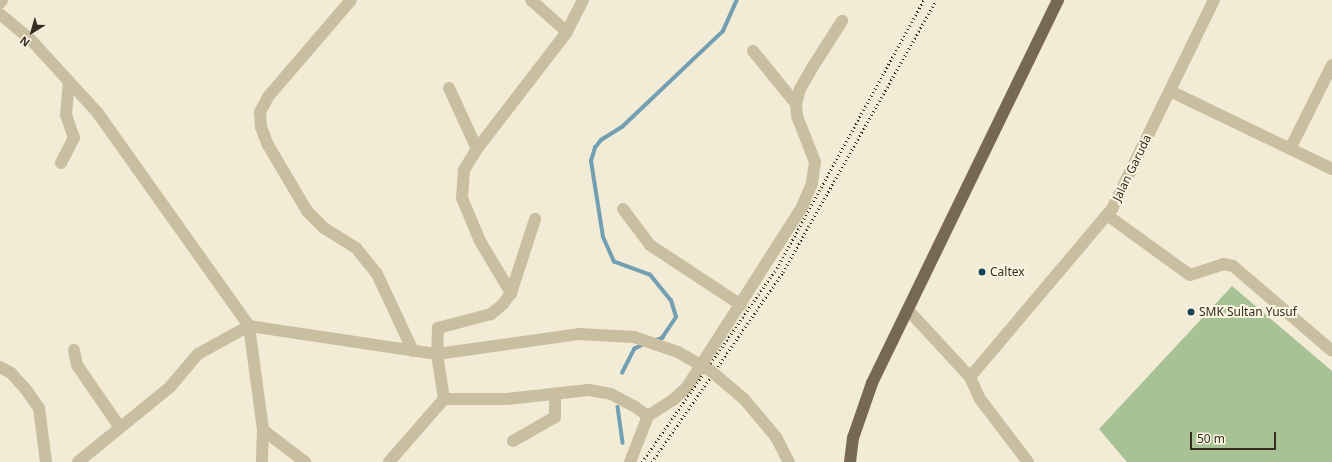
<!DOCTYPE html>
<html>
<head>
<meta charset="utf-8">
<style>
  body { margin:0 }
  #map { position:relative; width:1332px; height:462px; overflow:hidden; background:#f2ebd5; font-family:"Noto Sans",sans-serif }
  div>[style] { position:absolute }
  .green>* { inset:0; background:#a7c294 }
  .stream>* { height:3.5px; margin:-1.75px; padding:0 1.75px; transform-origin:1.75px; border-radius:1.75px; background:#729fb1 }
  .minor>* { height:12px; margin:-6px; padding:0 6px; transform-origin:6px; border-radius:6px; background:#cabea0 }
  .major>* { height:12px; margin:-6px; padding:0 6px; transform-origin:6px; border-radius:6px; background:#776854 }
  .rail>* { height:3px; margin-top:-1.5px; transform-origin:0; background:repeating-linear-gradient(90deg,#342d24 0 1px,transparent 0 4px) }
  .minor-bridge>* { height:12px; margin:-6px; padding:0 6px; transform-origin:6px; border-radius:6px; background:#cabea0 }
  .dots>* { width:11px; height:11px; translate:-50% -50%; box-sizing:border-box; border:2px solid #faf4e1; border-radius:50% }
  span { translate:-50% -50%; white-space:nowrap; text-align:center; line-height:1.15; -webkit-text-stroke:4px #faf4e1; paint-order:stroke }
  .street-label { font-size:12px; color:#342d24 }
  .poi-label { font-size:12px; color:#342d24 }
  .left { translate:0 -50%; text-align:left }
  .north { position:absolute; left:12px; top:12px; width:40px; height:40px; -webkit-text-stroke:3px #faf4e1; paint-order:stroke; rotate:217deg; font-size:11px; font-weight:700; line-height:16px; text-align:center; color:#342d24 }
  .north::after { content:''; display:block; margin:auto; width:14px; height:18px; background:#342d24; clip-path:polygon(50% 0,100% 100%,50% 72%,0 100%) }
  .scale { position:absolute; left:1190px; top:432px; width:86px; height:18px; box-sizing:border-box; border:2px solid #342d24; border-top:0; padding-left:5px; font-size:12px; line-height:14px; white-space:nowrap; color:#342d24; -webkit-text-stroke:3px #faf4e1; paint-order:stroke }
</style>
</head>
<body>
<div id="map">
  <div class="green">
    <i style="clip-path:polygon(1232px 286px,1332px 371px,1332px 462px,1127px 462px,1099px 429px)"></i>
  </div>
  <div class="stream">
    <i style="left:654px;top:341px;width:9px;rotate:-21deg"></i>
    <i style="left:662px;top:338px;width:25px;rotate:-56deg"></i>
    <i style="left:676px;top:317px;width:17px;rotate:-107deg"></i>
    <i style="left:671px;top:301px;width:33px;rotate:-129deg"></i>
    <i style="left:650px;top:275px;width:38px;rotate:-160deg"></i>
    <i style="left:614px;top:262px;width:27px;rotate:-114deg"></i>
    <i style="left:603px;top:237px;width:77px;rotate:-99deg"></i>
    <i style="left:591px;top:161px;width:14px;rotate:-73deg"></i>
    <i style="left:595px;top:148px;width:10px;rotate:-53deg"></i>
    <i style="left:601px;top:140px;width:25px;rotate:-32deg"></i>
    <i style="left:622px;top:127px;width:139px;rotate:-43.5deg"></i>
    <i style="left:723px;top:31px;width:34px;rotate:-66deg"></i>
    <i style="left:622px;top:373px;width:27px;rotate:-63deg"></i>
    <i style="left:634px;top:349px;width:11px;rotate:-27deg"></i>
    <i style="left:618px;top:407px;width:36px;rotate:82deg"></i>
  </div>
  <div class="minor">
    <i style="left:351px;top:0;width:128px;rotate:130.6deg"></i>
    <i style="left:268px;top:97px;width:17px;rotate:118deg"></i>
    <i style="left:260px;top:112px;width:15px;rotate:86deg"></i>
    <i style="left:261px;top:127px;width:19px;rotate:69deg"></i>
    <i style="left:268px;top:145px;width:77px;rotate:59.4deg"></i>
    <i style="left:307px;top:211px;width:24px;rotate:45deg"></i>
    <i style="left:324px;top:228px;width:38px;rotate:32deg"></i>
    <i style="left:356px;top:248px;width:33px;rotate:51deg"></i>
    <i style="left:377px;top:274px;width:85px;rotate:64.9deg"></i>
    <i style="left:531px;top:0;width:48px;rotate:41.6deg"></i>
    <i style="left:583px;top:0;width:36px;rotate:117deg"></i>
    <i style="left:567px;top:32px;width:148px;rotate:127.6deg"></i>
    <i style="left:477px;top:149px;width:25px;rotate:122deg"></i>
    <i style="left:464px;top:170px;width:28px;rotate:94deg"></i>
    <i style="left:462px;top:198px;width:47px;rotate:67.3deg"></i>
    <i style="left:480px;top:241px;width:61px;rotate:59.2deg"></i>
    <i style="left:511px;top:293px;width:14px;rotate:126deg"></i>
    <i style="left:503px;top:304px;width:16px;rotate:140deg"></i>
    <i style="left:491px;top:314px;width:55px;rotate:165.2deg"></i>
    <i style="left:438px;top:328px;width:26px;rotate:92deg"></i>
    <i style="left:437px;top:354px;width:46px;rotate:81.2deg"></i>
    <i style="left:444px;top:399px;width:63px"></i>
    <i style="left:507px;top:399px;width:82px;rotate:-6.3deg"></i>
    <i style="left:589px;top:390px;width:22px;rotate:10deg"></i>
    <i style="left:611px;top:394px;width:26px;rotate:28deg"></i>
    <i style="left:634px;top:406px;width:17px;rotate:36deg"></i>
    <i style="left:648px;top:416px;width:49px;rotate:111.4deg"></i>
    <i style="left:0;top:3px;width:4px;rotate:-56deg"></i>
    <i style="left:0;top:14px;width:40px;rotate:40deg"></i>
    <i style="left:31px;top:40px;width:98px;rotate:47.5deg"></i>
    <i style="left:97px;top:112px;width:262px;rotate:54.6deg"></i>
    <i style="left:249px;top:326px;width:105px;rotate:82.3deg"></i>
    <i style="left:263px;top:430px;width:32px;rotate:92deg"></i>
    <i style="left:753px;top:51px;width:68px;rotate:50.9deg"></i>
    <i style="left:449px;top:88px;width:67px;rotate:65.3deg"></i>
    <i style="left:1170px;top:91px;width:180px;rotate:25.7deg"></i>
    <i style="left:1290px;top:149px;width:94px;rotate:-63.4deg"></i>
    <i style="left:61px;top:163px;width:28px;rotate:-63deg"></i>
    <i style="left:74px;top:138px;width:24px;rotate:-109deg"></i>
    <i style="left:66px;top:115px;width:34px;rotate:-85deg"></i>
    <i style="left:623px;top:209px;width:45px;rotate:53.1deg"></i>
    <i style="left:650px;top:245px;width:109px;rotate:33.4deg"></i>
    <i style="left:1107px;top:215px;width:102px;rotate:35.9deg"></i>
    <i style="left:1190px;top:275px;width:35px;rotate:-18deg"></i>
    <i style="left:1223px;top:264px;width:10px;rotate:11deg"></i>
    <i style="left:1233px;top:266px;width:130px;rotate:40.6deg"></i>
    <i style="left:511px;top:293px;width:78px;rotate:-72deg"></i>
    <i style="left:909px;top:311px;width:90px;rotate:47.3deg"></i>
    <i style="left:970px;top:377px;width:24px;rotate:66deg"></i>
    <i style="left:980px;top:399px;width:79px;rotate:52.7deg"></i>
    <i style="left:74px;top:350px;width:15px;rotate:79deg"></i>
    <i style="left:77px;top:365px;width:74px;rotate:55.5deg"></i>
    <i style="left:0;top:367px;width:13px;rotate:29deg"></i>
    <i style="left:11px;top:373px;width:24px;rotate:48deg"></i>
    <i style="left:27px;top:391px;width:21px;rotate:55deg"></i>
    <i style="left:39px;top:408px;width:54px;rotate:82.6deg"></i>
    <i style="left:970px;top:377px;width:220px;rotate:-49.8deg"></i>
    <i style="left:1112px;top:209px;width:233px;rotate:-64deg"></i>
    <i style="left:648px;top:416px;width:30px;rotate:-33deg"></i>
    <i style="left:673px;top:400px;width:19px;rotate:-43deg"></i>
    <i style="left:687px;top:387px;width:214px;rotate:-57.4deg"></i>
    <i style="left:802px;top:207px;width:26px;rotate:-67deg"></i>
    <i style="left:812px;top:183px;width:21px;rotate:-82deg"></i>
    <i style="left:815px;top:162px;width:49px;rotate:-111.4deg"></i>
    <i style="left:797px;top:116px;width:12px;rotate:-95deg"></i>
    <i style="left:796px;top:104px;width:16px;rotate:-75deg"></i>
    <i style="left:800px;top:89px;width:24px;rotate:-60deg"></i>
    <i style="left:812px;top:68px;width:56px;rotate:-57.4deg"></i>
    <i style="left:263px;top:430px;width:53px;rotate:37.3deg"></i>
    <i style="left:776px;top:437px;width:28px;rotate:63deg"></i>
    <i style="left:513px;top:441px;width:48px;rotate:-29.7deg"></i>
    <i style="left:555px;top:417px;width:22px;rotate:-90deg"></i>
    <i style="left:78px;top:462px;width:119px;rotate:-39.2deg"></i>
    <i style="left:170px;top:387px;width:43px;rotate:-49.7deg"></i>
    <i style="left:198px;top:354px;width:58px;rotate:-28.8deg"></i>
    <i style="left:249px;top:326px;width:190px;rotate:8.5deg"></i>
    <i style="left:437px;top:354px;width:143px;rotate:-8deg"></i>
    <i style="left:579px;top:334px;width:55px;rotate:3.1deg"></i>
    <i style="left:389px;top:462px;width:84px;rotate:-48.9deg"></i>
  </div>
  <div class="major">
    <i style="left:850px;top:462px;width:24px;rotate:-83deg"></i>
    <i style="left:853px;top:438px;width:58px;rotate:-70.9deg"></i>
    <i style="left:872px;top:383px;width:426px;rotate:-64.1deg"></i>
  </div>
  <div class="rail">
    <i style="left:642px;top:462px;width:236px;rotate:-55.2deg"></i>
    <i style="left:777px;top:268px;width:306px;rotate:-61.3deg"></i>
    <i style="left:652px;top:462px;width:231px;rotate:-55.4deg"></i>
    <i style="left:783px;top:272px;width:312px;rotate:-60.6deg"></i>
  </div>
  <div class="minor-bridge">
    <i style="left:634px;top:337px;width:46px;rotate:18.8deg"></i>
    <i style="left:678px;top:352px;width:38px;rotate:30deg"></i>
    <i style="left:711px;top:371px;width:43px;rotate:40.3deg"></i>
    <i style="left:744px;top:399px;width:50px;rotate:49.9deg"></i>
  </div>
  <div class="dots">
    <i style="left:982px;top:272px;background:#174458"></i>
    <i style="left:1191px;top:312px;background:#174458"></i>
  </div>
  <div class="street-label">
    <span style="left:1132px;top:168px;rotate:-64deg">Jalan Garuda</span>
  </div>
  <div class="poi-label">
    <span class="left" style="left:990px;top:272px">Caltex</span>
    <span class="left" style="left:1199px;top:312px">SMK Sultan Yusuf</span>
  </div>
  <div class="north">N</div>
  <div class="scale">50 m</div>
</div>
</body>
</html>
